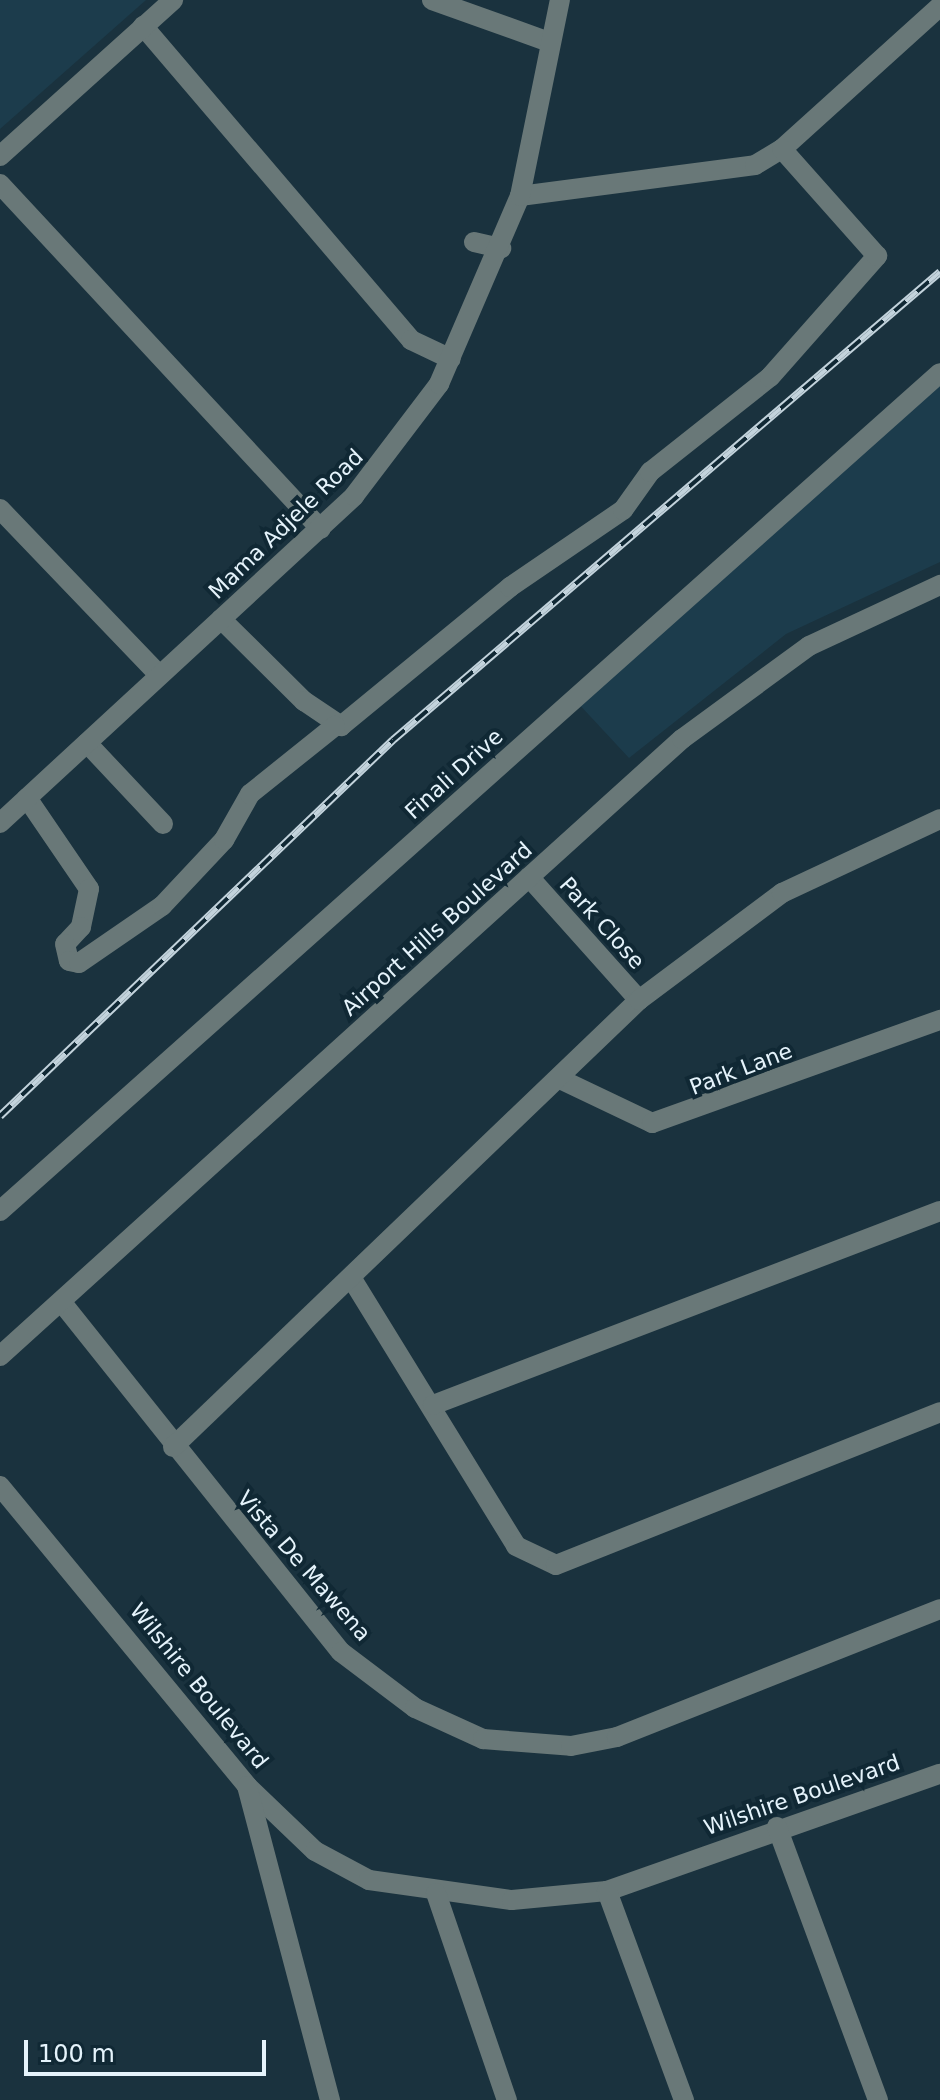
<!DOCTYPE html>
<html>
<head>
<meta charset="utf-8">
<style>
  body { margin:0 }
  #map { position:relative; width:940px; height:2100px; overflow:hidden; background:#1a323e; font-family:"DejaVu Sans",sans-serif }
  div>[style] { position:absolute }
  .built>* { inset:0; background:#1c3c4c }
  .minor>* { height:20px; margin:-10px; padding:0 10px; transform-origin:10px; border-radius:10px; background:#697878 }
  .rail>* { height:8px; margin-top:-4px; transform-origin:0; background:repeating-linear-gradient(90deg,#102834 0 15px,#c3d3dc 0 30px); box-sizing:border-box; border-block:2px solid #c3d3dc }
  span { translate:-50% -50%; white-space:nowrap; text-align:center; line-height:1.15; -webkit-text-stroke:8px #102834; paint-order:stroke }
  .street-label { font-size:22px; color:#e5f3fb }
  .scale { position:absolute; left:24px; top:2040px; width:242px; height:36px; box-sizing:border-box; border:4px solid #e5f3fb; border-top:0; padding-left:10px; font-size:24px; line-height:28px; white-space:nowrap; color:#e5f3fb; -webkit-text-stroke:6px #102834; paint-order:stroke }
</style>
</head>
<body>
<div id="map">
  <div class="built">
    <i style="clip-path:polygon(0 0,146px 0,0 129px)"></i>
    <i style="clip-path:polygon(940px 382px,940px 562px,786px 634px,629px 758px,576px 701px)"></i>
  </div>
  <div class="minor">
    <i style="left:432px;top:0;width:124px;rotate:19.7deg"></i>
    <i style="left:143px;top:26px;width:413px;rotate:49.5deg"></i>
    <i style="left:411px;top:340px;width:44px;rotate:25.4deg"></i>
    <i style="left:0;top:156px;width:233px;rotate:-42deg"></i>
    <i style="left:0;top:184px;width:471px;rotate:47.1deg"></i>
    <i style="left:520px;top:196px;width:237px;rotate:-7.5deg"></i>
    <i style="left:755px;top:165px;width:31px;rotate:-31deg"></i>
    <i style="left:782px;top:149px;width:213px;rotate:-42.1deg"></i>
    <i style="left:474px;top:242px;width:28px;rotate:13deg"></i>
    <i style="left:0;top:509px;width:230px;rotate:46.2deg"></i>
    <i style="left:221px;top:619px;width:117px;rotate:44.7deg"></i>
    <i style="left:304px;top:701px;width:45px;rotate:34deg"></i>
    <i style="left:341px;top:726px;width:219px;rotate:-39.4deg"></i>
    <i style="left:510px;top:587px;width:137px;rotate:-34.3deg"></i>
    <i style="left:623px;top:510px;width:47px;rotate:-54.6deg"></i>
    <i style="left:650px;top:472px;width:153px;rotate:-38.4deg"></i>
    <i style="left:770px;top:377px;width:162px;rotate:-48.5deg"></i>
    <i style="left:877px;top:256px;width:143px;rotate:-131.6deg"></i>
    <i style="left:87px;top:743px;width:111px;rotate:46.8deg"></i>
    <i style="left:27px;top:798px;width:110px;rotate:55.7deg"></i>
    <i style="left:89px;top:889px;width:39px;rotate:102deg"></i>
    <i style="left:81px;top:927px;width:23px;rotate:133deg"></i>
    <i style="left:65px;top:944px;width:17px;rotate:77deg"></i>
    <i style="left:69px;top:961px;width:10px;rotate:11deg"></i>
    <i style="left:79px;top:963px;width:101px;rotate:-34.5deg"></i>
    <i style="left:162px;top:906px;width:91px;rotate:-46.8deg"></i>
    <i style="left:224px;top:840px;width:53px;rotate:-60.5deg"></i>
    <i style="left:250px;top:794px;width:109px;rotate:-38.7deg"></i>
    <i style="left:0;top:823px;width:482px;rotate:-42.7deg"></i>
    <i style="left:354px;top:496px;width:141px;rotate:-52.8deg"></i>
    <i style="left:439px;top:384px;width:205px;rotate:-66.7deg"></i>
    <i style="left:520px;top:196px;width:200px;rotate:-78.5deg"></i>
    <i style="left:529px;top:877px;width:165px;rotate:48.2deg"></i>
    <i style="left:562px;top:1080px;width:100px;rotate:25.5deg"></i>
    <i style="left:652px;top:1123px;width:306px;rotate:-19.7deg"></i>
    <i style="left:0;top:1211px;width:1259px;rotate:-41.72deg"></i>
    <i style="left:352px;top:1279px;width:313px;rotate:58.4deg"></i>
    <i style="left:516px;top:1546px;width:44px;rotate:25.4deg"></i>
    <i style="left:556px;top:1565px;width:413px;rotate:-21.7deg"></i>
    <i style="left:63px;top:1304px;width:445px;rotate:51.4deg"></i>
    <i style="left:341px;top:1652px;width:93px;rotate:37.1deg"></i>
    <i style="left:415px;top:1708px;width:75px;rotate:24.5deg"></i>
    <i style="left:483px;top:1739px;width:88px;rotate:4.5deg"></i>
    <i style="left:571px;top:1746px;width:47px;rotate:-11.1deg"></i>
    <i style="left:617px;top:1737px;width:347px;rotate:-21.6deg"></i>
    <i style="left:0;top:1356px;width:920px;rotate:-42.14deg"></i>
    <i style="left:682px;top:739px;width:157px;rotate:-36.2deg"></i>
    <i style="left:809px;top:646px;width:145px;rotate:-25deg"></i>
    <i style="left:433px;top:1405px;width:543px;rotate:-20.94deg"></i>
    <i style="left:173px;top:1447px;width:646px;rotate:-43.81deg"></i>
    <i style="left:639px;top:1000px;width:179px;rotate:-36.8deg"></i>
    <i style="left:782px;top:893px;width:174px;rotate:-25.1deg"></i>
    <i style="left:0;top:1486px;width:389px;rotate:50.5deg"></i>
    <i style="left:247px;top:1786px;width:94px;rotate:43.7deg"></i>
    <i style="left:315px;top:1851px;width:61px;rotate:28.2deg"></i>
    <i style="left:369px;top:1880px;width:144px;rotate:8deg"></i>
    <i style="left:512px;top:1900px;width:95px;rotate:-5.4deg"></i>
    <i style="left:607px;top:1891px;width:353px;rotate:-19.4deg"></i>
    <i style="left:247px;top:1786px;width:325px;rotate:75.2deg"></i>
    <i style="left:777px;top:1827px;width:291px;rotate:69.7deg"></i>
    <i style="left:607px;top:1891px;width:223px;rotate:69.8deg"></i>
    <i style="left:436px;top:1893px;width:219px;rotate:71.1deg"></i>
  </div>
  <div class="rail">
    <i style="left:0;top:1116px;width:544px;rotate:-43.73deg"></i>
    <i style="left:393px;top:740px;width:720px;rotate:-40.55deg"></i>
  </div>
  <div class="street-label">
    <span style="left:286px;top:524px;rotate:-44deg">Mama Adjele Road</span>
    <span style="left:454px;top:774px;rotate:-42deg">Finali Drive</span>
    <span style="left:602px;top:923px;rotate:48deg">Park Close</span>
    <span style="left:437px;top:929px;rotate:-42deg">Airport Hills Boulevard</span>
    <span style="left:741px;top:1069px;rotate:-21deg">Park Lane</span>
    <span style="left:304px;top:1566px;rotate:49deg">Vista De Mawena</span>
    <span style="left:199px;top:1686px;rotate:51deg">Wilshire Boulevard</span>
    <span style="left:802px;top:1795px;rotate:-19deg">Wilshire Boulevard</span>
  </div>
  <div class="scale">100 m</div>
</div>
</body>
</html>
